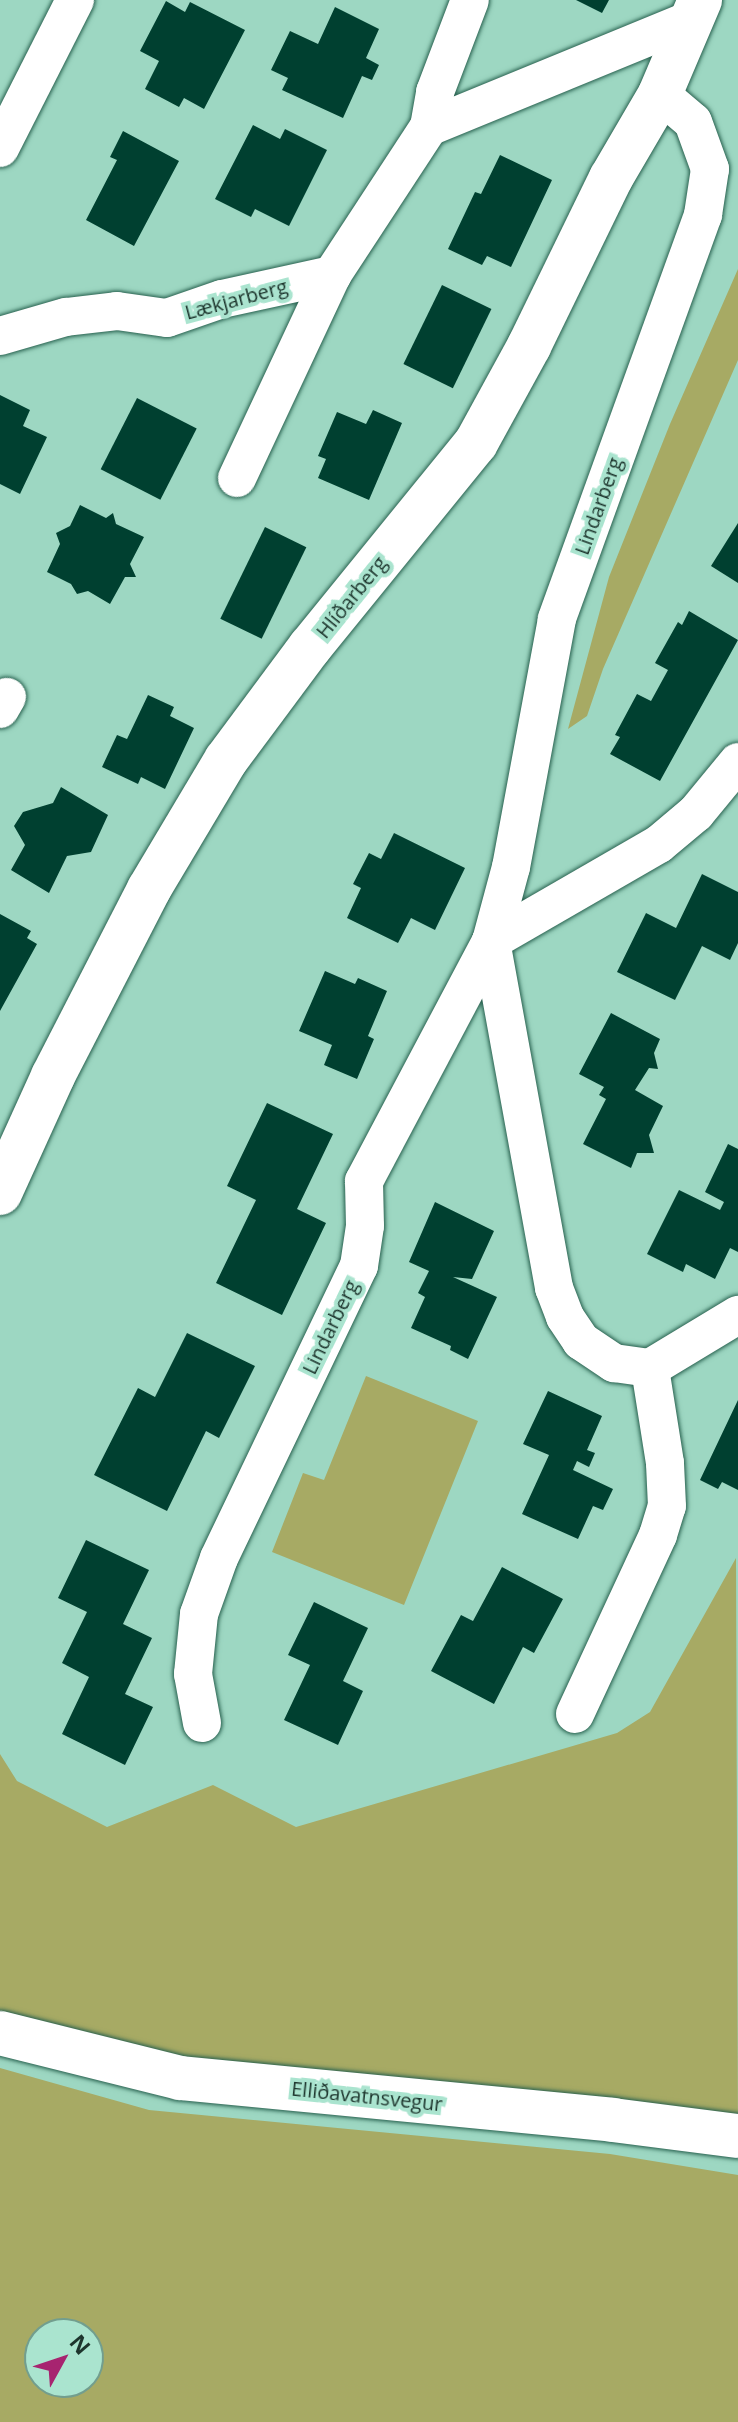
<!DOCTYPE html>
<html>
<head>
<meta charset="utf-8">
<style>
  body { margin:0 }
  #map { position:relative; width:738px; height:2422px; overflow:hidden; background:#9dd7c2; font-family:"Open Sans",sans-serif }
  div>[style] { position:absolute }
  .green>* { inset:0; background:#a7aa64 }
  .building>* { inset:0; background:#004030; transform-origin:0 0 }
  .roads { filter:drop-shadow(0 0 2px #28614f) drop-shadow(0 0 2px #28614f) }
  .minor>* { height:38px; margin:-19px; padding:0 19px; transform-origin:19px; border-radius:19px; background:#fff }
  .tertiary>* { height:44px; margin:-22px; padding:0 22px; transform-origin:22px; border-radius:22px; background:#fff }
  .secondary>* { height:44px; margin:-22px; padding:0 22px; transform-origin:22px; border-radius:22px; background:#fff }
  span { translate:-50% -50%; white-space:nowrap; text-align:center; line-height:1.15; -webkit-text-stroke:8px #aae4cf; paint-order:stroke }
  .street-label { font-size:20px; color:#1d352d }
  .north { position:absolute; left:24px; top:2318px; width:80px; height:80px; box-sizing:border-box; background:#aae4cf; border:2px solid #729e8e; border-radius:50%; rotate:50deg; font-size:22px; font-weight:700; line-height:32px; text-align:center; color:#1d352d }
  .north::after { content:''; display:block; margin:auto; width:28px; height:36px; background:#a72470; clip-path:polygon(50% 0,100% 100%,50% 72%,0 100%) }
</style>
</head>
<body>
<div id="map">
  <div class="green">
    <i style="clip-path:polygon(738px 269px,738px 360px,603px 669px,587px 716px,568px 729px,609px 577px,670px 424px)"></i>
    <i style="clip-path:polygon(366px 1376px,478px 1421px,404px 1605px,272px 1552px,303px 1473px,324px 1480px)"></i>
    <i style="clip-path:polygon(736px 1558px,738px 2139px,236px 2085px,0 2026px,0 1754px,17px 1781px,107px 1827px,213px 1785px,296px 1827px,617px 1733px,650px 1712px)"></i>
    <i style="clip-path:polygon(evenodd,0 2068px,149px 2110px,610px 2154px,738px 2175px,738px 2422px,0 2422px,0 2068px,40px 2334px,88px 2334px,88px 2382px,40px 2382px,40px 2334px)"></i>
  </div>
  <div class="building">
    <i style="clip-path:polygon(576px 0,609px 0,602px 13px)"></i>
    <i style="clip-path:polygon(166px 1px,185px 12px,190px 2px,245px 30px,204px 109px,184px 98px,179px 107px,145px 89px,159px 61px,140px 51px)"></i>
    <i style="clip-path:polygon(335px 7px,379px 29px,366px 58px,379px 65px,372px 80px,362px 76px,343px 118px,282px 90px,288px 78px,271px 70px,290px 31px,318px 44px)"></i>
    <i style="clip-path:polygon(253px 125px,280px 139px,285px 129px,327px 150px,289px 226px,255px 209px,251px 217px,215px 199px)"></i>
    <i style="clip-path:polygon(123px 131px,179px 161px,134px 246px,86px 220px,117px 160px,110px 157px)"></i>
    <i style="clip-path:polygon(500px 155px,552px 180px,511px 267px,487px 256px,482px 265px,448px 249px,475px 192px,481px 194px)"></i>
    <i style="left:442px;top:285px;width:55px;height:88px;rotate:26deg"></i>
    <i style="clip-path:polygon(0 395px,30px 410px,23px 426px,47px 437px,20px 494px,0 484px)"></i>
    <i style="left:137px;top:398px;width:67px;height:80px;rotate:27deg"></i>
    <i style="clip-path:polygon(373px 410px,402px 423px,369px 500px,318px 478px,326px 459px,318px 456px,337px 412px,366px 424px)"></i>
    <i style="clip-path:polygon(80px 505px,106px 518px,113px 513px,116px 524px,144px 537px,130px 564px,136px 577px,125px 577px,110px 604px,88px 591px,77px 594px,71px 584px,47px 572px,60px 544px,56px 533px,70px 526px)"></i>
    <i style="clip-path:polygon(738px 523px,738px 583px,711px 566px)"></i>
    <i style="left:265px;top:527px;width:46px;height:102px;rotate:26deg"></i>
    <i style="clip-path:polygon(689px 611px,738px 640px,660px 781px,610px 754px,620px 737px,615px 735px,637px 694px,651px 701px,668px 670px,655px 663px,678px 622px,682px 625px)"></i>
    <i style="clip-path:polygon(148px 695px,174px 707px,170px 716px,194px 728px,165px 789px,141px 777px,138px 784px,102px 767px,117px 735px,127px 739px)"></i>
    <i style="clip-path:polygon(61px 787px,108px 815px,91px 852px,67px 856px,49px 893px,11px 870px,25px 845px,14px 826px,23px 812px,53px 803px)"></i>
    <i style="clip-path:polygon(394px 833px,465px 868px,435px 930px,411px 918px,398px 943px,347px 918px,361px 888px,353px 884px,369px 853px,381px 859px)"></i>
    <i style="clip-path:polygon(702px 874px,738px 892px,738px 943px,730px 960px,702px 946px,675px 1000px,617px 972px,646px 913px,676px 928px)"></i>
    <i style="clip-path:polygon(0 914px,31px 931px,27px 938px,37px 944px,0 1011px)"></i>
    <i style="clip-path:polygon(325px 971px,355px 984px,358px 978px,387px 991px,368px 1036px,374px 1039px,357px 1079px,324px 1065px,332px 1045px,299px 1031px)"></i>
    <i style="clip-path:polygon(611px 1013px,660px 1039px,654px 1053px,658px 1069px,649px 1068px,635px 1090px,663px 1106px,649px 1135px,654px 1153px,637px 1153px,631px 1168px,583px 1144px,606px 1099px,599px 1095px,604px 1087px,579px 1074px)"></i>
    <i style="clip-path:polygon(267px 1103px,333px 1134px,297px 1209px,326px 1223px,282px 1315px,216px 1283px,256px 1200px,227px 1186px)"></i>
    <i style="clip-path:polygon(728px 1144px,738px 1149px,738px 1252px,730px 1248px,715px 1279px,686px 1264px,683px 1272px,647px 1254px,679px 1190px,720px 1210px,724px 1202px,705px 1192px)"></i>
    <i style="clip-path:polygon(435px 1202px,494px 1231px,472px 1279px,453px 1277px,497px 1297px,468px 1359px,450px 1350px,451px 1346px,411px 1328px,425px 1297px,418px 1293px,429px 1271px,409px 1262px)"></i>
    <i style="clip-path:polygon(187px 1333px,255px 1366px,219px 1438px,206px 1431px,167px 1511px,94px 1475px,138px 1388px,155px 1397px)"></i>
    <i style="clip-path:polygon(548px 1391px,602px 1416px,587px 1450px,595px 1453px,589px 1467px,577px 1461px,573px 1470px,613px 1489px,603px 1510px,593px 1506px,578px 1539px,522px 1514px,549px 1455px,523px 1444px)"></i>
    <i style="clip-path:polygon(738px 1400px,738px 1490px,722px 1482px,718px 1489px,700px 1480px)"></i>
    <i style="clip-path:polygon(86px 1540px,149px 1570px,123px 1624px,152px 1638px,125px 1694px,153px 1707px,125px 1765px,62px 1734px,89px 1677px,62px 1663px,87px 1612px,58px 1598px)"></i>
    <i style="clip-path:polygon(502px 1567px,563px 1599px,534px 1653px,523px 1647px,494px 1704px,431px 1671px,461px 1615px,473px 1621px)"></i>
    <i style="clip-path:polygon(314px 1602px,368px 1628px,343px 1681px,363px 1691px,338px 1745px,284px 1720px,310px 1665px,288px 1655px)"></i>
  </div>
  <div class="roads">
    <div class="minor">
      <i style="left:660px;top:94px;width:43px;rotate:40.3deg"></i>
      <i style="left:693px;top:122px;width:50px;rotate:70.1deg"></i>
      <i style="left:710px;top:169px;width:47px;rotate:98.7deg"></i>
      <i style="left:703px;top:215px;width:430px;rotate:109.9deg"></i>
      <i style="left:557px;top:619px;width:252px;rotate:100.5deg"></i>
      <i style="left:511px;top:867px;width:77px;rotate:105.1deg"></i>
      <i style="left:491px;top:941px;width:353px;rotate:79.7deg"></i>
      <i style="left:554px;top:1288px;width:31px;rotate:69deg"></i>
      <i style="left:565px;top:1317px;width:29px;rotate:56deg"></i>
      <i style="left:581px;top:1341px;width:40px;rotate:34deg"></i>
      <i style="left:614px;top:1363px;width:36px;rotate:8deg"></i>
      <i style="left:650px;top:1368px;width:103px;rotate:-31.1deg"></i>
      <i style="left:429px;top:127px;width:36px;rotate:-80deg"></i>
      <i style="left:435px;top:92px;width:98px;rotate:-69.2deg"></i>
      <i style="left:0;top:148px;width:166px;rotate:-63.1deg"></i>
      <i style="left:0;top:336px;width:69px;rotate:-16.1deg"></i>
      <i style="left:66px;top:317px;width:51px;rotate:-6.7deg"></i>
      <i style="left:117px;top:311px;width:50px;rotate:8deg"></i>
      <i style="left:167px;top:318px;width:58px;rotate:-19.1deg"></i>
      <i style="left:222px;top:299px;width:113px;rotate:-12.3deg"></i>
      <i style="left:332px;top:275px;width:177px;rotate:-56.8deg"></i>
      <i style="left:429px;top:127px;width:282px;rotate:-22.3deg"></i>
      <i style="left:237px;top:478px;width:224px;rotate:-64.9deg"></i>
      <i style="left:0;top:709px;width:14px;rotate:-60deg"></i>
      <i style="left:575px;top:1714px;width:197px;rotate:-65.1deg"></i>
      <i style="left:658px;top:1535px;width:30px;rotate:-73deg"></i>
      <i style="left:667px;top:1506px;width:43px;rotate:-92.7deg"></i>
      <i style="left:665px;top:1463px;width:96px;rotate:-99deg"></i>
      <i style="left:202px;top:1723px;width:50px;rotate:-100.4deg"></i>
      <i style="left:193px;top:1674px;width:60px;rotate:-84.3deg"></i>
      <i style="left:199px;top:1614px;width:59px;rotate:-70.3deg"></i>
      <i style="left:219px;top:1558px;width:324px;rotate:-64.4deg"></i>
      <i style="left:359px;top:1266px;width:40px;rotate:-81.5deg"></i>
      <i style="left:365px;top:1226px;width:45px;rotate:-91.3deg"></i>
      <i style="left:364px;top:1181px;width:272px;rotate:-62.1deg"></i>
      <i style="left:491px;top:941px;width:194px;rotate:-30deg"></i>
      <i style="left:659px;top:844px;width:48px;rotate:-40deg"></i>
      <i style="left:696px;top:813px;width:66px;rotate:-50.5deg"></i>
    </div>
    <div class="tertiary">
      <i style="left:0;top:1193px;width:128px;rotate:-65.6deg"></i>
      <i style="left:53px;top:1076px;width:210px;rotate:-62.8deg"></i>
      <i style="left:149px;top:889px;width:150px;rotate:-59.2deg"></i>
      <i style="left:226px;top:760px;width:141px;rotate:-53.4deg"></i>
      <i style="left:310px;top:647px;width:263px;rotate:-50.9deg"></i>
      <i style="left:476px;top:443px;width:111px;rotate:-61.3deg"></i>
      <i style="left:529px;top:346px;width:187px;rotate:-64deg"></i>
      <i style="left:611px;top:178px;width:97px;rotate:-59.7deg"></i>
      <i style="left:660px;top:94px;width:102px;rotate:-66.9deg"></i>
    </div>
    <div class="secondary">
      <i style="left:0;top:2033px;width:186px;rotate:14deg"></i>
      <i style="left:180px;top:2078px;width:435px;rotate:5.5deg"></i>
      <i style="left:613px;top:2120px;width:126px;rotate:7.3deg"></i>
    </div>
  </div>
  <div class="street-label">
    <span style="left:236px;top:299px;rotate:-15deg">Lækjarberg</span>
    <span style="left:598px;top:506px;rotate:-70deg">Lindarberg</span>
    <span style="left:351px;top:597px;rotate:-51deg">Hlíðarberg</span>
    <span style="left:330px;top:1327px;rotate:-64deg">Lindarberg</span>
    <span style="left:367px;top:2096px;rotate:6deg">Elliðavatnsvegur</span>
  </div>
  <div class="north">N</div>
</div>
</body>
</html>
